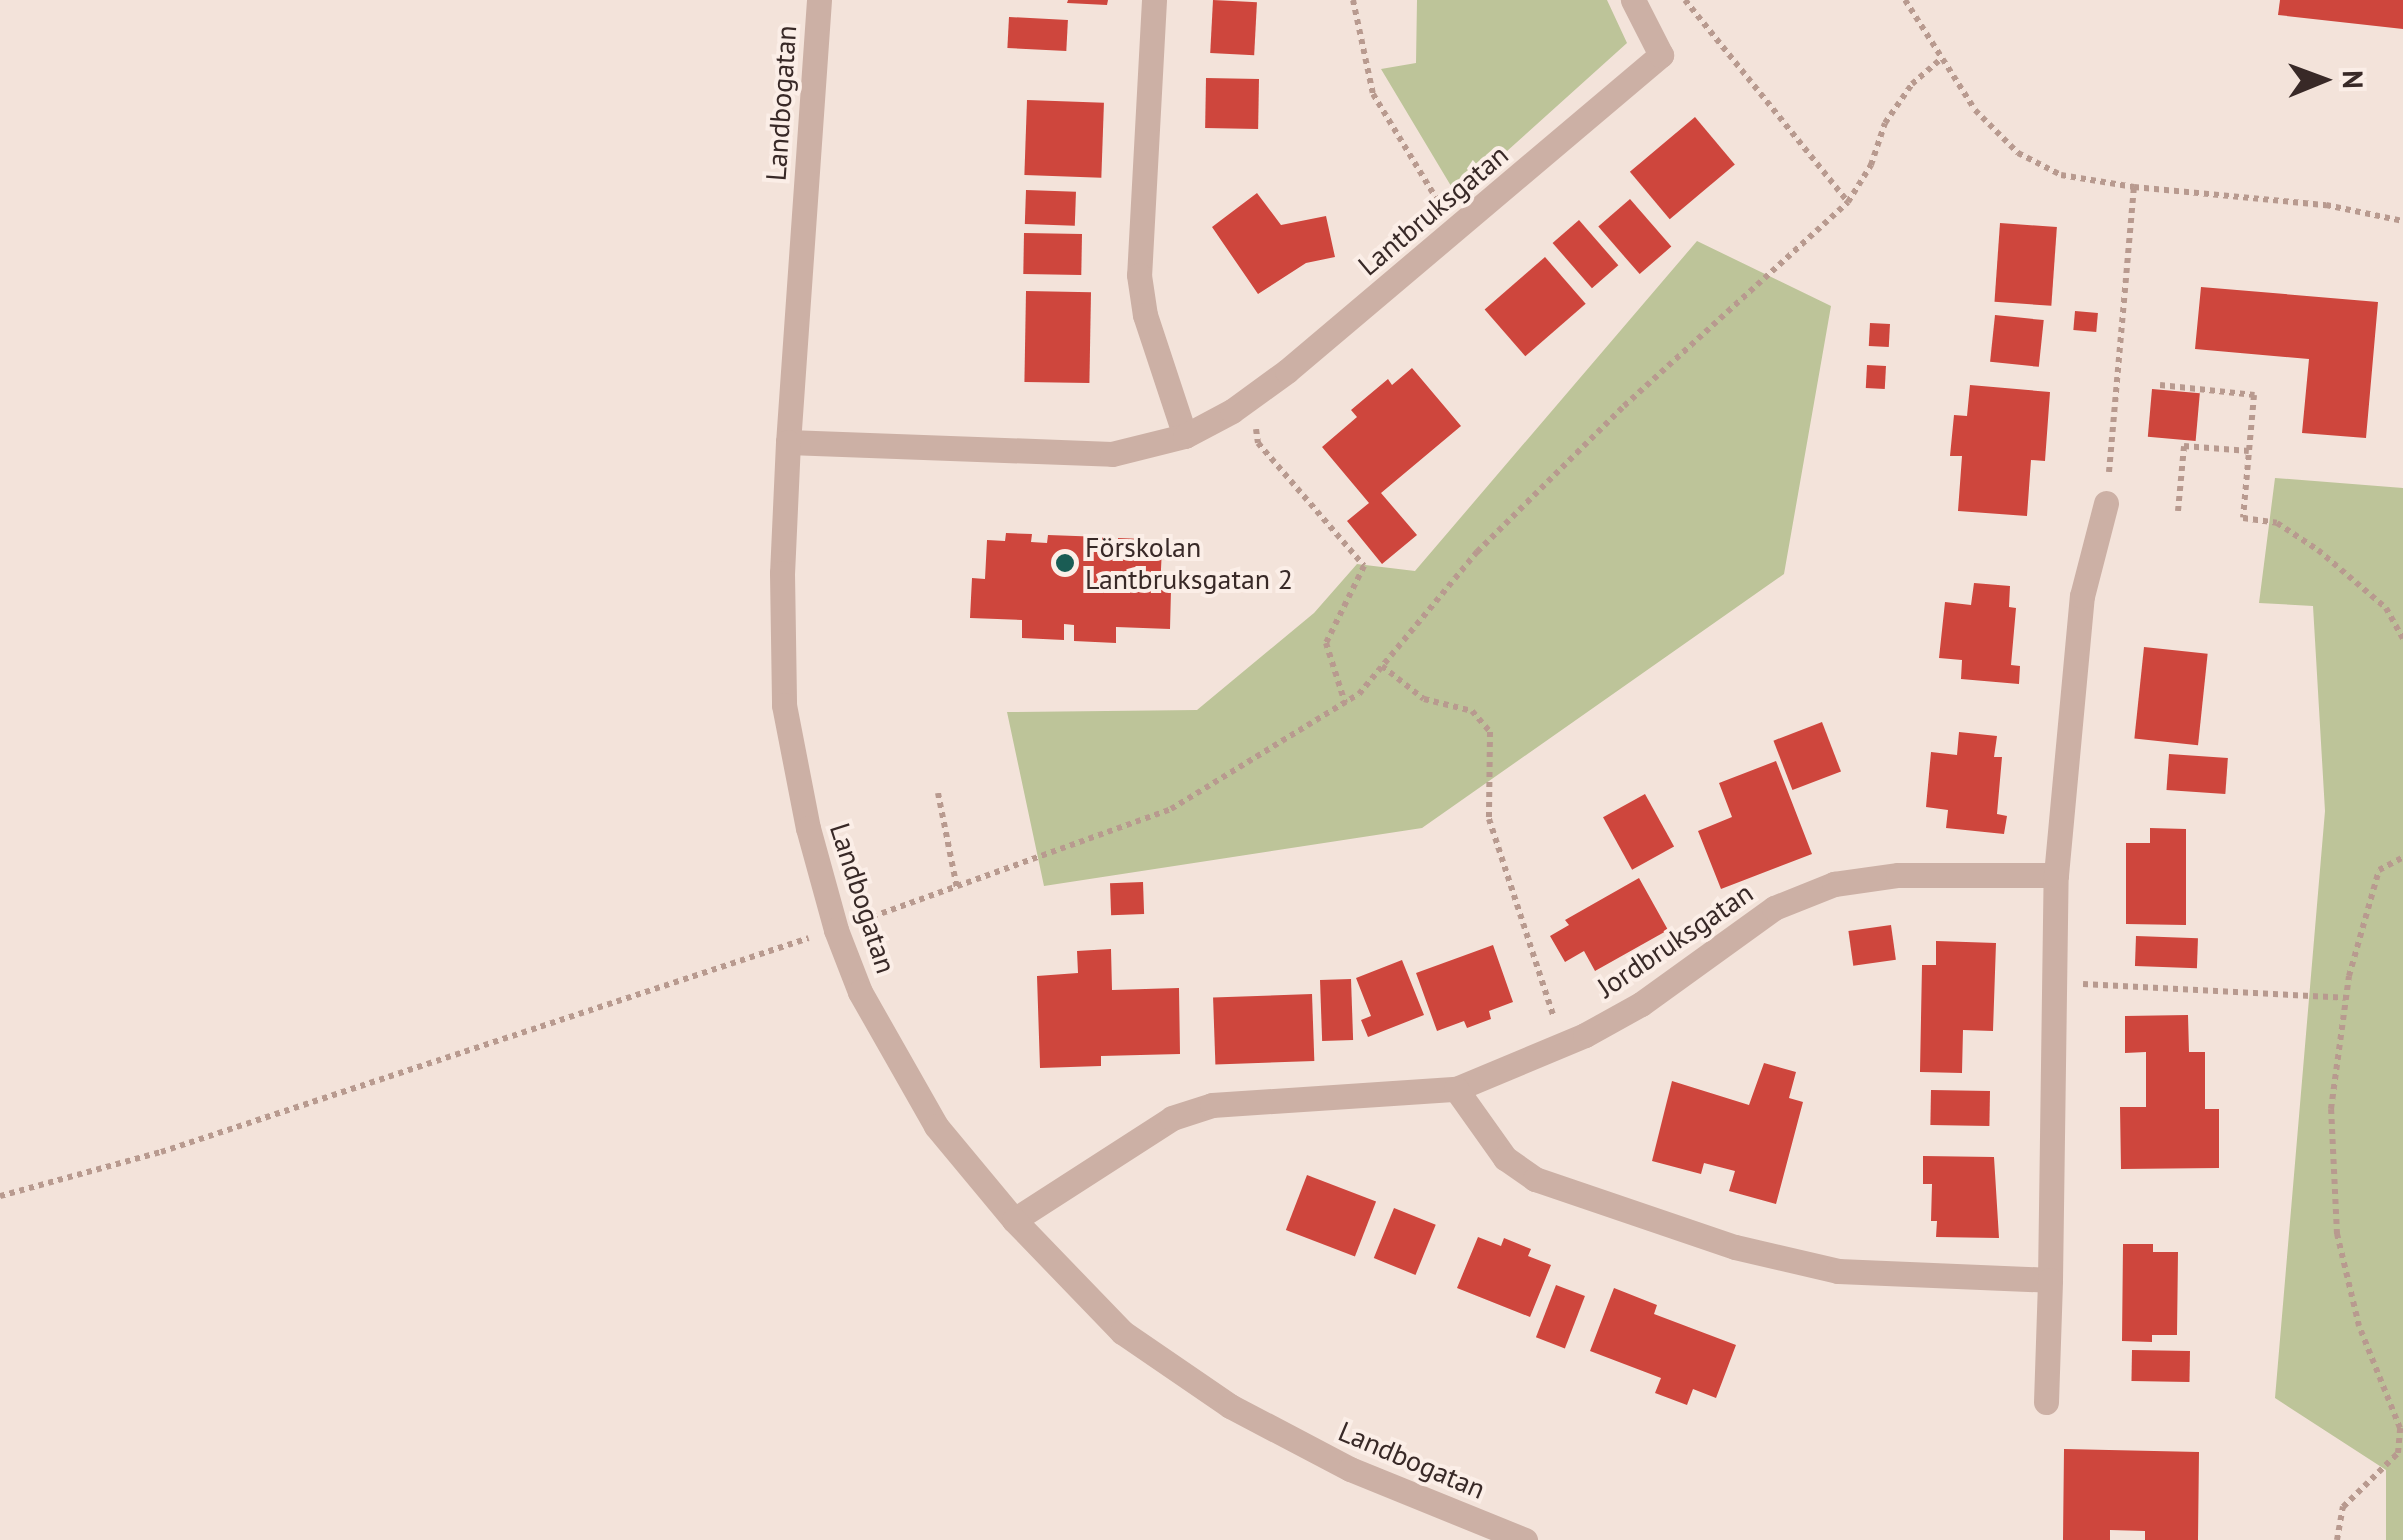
<!DOCTYPE html>
<html>
<head>
<meta charset="utf-8">
<style>
  body { margin:0 }
  #map { position:relative; width:2403px; height:1540px; overflow:hidden; background:#f3e3da; font-family:"PT Sans",sans-serif }
  div>[style] { position:absolute }
  .green>* { inset:0; background:#bdc499 }
  .building>* { inset:0; background:#ce463d; transform-origin:0 0 }
  .path>* { height:6px; margin-top:-3px; transform-origin:0; background:repeating-linear-gradient(90deg,#b89a8f 0 5px,transparent 0 10px) }
  .minor>* { height:25px; margin:-12.5px; padding:0 12.5px; transform-origin:12.5px; border-radius:12.5px; background:#ccb0a5 }
  .tertiary>* { height:25px; margin:-12.5px; padding:0 12.5px; transform-origin:12.5px; border-radius:12.5px; background:#ccb0a5 }
  .dots>* { width:28px; height:28px; translate:-50% -50%; box-sizing:border-box; border:5px solid #fbeee7; border-radius:50% }
  span { translate:-50% -50%; white-space:nowrap; text-align:center; line-height:1.15; -webkit-text-stroke:8px #fbeee7; paint-order:stroke }
  .street-label { font-size:28px; color:#382927 }
  .poi-label { font-size:28px; color:#382927 }
  .left { translate:0 -50%; text-align:left }
  .north { position:absolute; left:2273px; top:30px; width:100px; height:100px; -webkit-text-stroke:8px #fbeee7; paint-order:stroke; rotate:89deg; font-size:28px; font-weight:700; line-height:40px; text-align:center; color:#382927 }
  .north::after { content:''; display:block; margin:auto; width:35px; height:45px; background:#382927; clip-path:polygon(50% 0,100% 100%,50% 72%,0 100%) }
</style>
</head>
<body>
<div id="map">
  <div class="green">
    <i style="clip-path:polygon(1417px 0,1607px 0,1627px 43px,1457px 196px,1381px 69px,1416px 63px)"></i>
    <i style="clip-path:polygon(1697px 241px,1831px 306px,1784px 574px,1422px 828px,1044px 886px,1007px 712px,1197px 710px,1314px 613px,1357px 564px,1415px 571px)"></i>
    <i style="clip-path:polygon(2275px 478px,2403px 488px,2403px 1540px,2386px 1540px,2386px 1470px,2275px 1398px,2325px 811px,2313px 606px,2259px 603px)"></i>
  </div>
  <div class="building">
    <i style="clip-path:polygon(1068px 0,1108px 0,1107px 5px,1067px 3px)"></i>
    <i style="left:1213px;top:0;width:44px;height:53px;rotate:3deg"></i>
    <i style="clip-path:polygon(2280px 0,2403px 0,2403px 29px,2278px 15px)"></i>
    <i style="left:1009px;top:17px;width:59px;height:31px;rotate:3deg"></i>
    <i style="left:1206px;top:78px;width:53px;height:50px;rotate:1deg"></i>
    <i style="left:1027px;top:100px;width:77px;height:75px;rotate:2deg"></i>
    <i style="left:1695px;top:117px;width:62px;height:85px;rotate:50deg"></i>
    <i style="left:1026px;top:190px;width:50px;height:34px;rotate:2deg"></i>
    <i style="clip-path:polygon(1257px 193px,1281px 225px,1326px 216px,1335px 257px,1306px 263px,1258px 294px,1212px 227px)"></i>
    <i style="left:1630px;top:199px;width:63px;height:42px;rotate:49deg"></i>
    <i style="left:1579px;top:220px;width:60px;height:35px;rotate:49deg"></i>
    <i style="left:2000px;top:223px;width:57px;height:79px;rotate:4deg"></i>
    <i style="left:1024px;top:233px;width:58px;height:41px;rotate:1deg"></i>
    <i style="left:1545px;top:257px;width:62px;height:80px;rotate:49deg"></i>
    <i style="clip-path:polygon(2201px 287px,2378px 302px,2366px 438px,2302px 433px,2309px 359px,2195px 349px)"></i>
    <i style="left:1026px;top:291px;width:65px;height:91px;rotate:1deg"></i>
    <i style="left:2075px;top:311px;width:23px;height:19px;rotate:5deg"></i>
    <i style="left:1995px;top:315px;width:49px;height:47px;rotate:6deg"></i>
    <i style="left:1870px;top:323px;width:20px;height:23px;rotate:3deg"></i>
    <i style="left:1867px;top:365px;width:19px;height:23px;rotate:3deg"></i>
    <i style="clip-path:polygon(1412px 368px,1461px 426px,1381px 493px,1417px 535px,1382px 564px,1347px 521px,1369px 503px,1322px 447px,1357px 417px,1351px 410px,1388px 379px,1392px 385px)"></i>
    <i style="clip-path:polygon(1970px 385px,2050px 392px,2045px 461px,2031px 460px,2027px 516px,1958px 511px,1962px 456px,1950px 456px,1954px 415px,1967px 416px)"></i>
    <i style="left:2152px;top:389px;width:48px;height:48px;rotate:5deg"></i>
    <i style="clip-path:polygon(1006px 533px,1032px 534px,1031px 542px,1047px 543px,1048px 535px,1103px 537px,1102px 546px,1118px 546px,1118px 538px,1144px 539px,1143px 547px,1162px 548px,1160px 590px,1171px 590px,1170px 629px,1116px 627px,1116px 643px,1074px 641px,1074px 625px,1064px 624px,1064px 640px,1022px 638px,1022px 620px,970px 618px,972px 578px,985px 579px,987px 540px,1005px 541px)"></i>
    <i style="clip-path:polygon(1974px 583px,2010px 586px,2009px 607px,2016px 608px,2011px 665px,2020px 666px,2019px 684px,1961px 679px,1962px 660px,1939px 658px,1945px 602px,1971px 605px)"></i>
    <i style="left:2144px;top:647px;width:64px;height:92px;rotate:6deg"></i>
    <i style="left:1822px;top:722px;width:53px;height:52px;rotate:69deg"></i>
    <i style="clip-path:polygon(1959px 732px,1997px 736px,1994px 757px,2002px 757px,1997px 814px,2007px 816px,2004px 834px,1946px 828px,1948px 810px,1926px 807px,1931px 752px,1957px 755px)"></i>
    <i style="left:2169px;top:754px;width:59px;height:36px;rotate:4deg"></i>
    <i style="clip-path:polygon(1776px 761px,1812px 854px,1721px 889px,1698px 831px,1732px 817px,1719px 783px)"></i>
    <i style="left:1645px;top:794px;width:60px;height:48px;rotate:61deg"></i>
    <i style="clip-path:polygon(2150px 828px,2186px 829px,2186px 925px,2126px 924px,2126px 843px,2150px 843px)"></i>
    <i style="clip-path:polygon(1639px 878px,1668px 930px,1595px 971px,1584px 951px,1565px 962px,1550px 936px,1569px 925px,1565px 920px)"></i>
    <i style="left:1143px;top:882px;width:32px;height:33px;rotate:88deg"></i>
    <i style="left:1891px;top:925px;width:35px;height:43px;rotate:82deg"></i>
    <i style="left:2136px;top:936px;width:62px;height:30px;rotate:2deg"></i>
    <i style="clip-path:polygon(1936px 941px,1996px 943px,1993px 1031px,1963px 1030px,1962px 1073px,1920px 1072px,1922px 965px,1936px 965px)"></i>
    <i style="clip-path:polygon(1493px 945px,1513px 1002px,1489px 1011px,1491px 1019px,1467px 1028px,1464px 1021px,1437px 1031px,1416px 973px)"></i>
    <i style="clip-path:polygon(1111px 949px,1112px 990px,1179px 988px,1180px 1054px,1101px 1056px,1101px 1066px,1040px 1068px,1037px 976px,1078px 973px,1077px 951px)"></i>
    <i style="clip-path:polygon(1402px 960px,1424px 1015px,1368px 1037px,1361px 1020px,1371px 1016px,1356px 978px)"></i>
    <i style="left:1351px;top:979px;width:61px;height:31px;rotate:88deg"></i>
    <i style="left:1312px;top:994px;width:67px;height:99px;rotate:88deg"></i>
    <i style="clip-path:polygon(2188px 1015px,2189px 1052px,2205px 1052px,2205px 1109px,2219px 1109px,2219px 1168px,2121px 1169px,2120px 1107px,2146px 1107px,2146px 1052px,2125px 1053px,2125px 1016px)"></i>
    <i style="clip-path:polygon(1764px 1063px,1796px 1072px,1789px 1098px,1803px 1102px,1776px 1204px,1729px 1191px,1735px 1171px,1704px 1163px,1701px 1174px,1652px 1161px,1672px 1081px,1749px 1105px)"></i>
    <i style="left:1931px;top:1090px;width:59px;height:35px;rotate:1deg"></i>
    <i style="clip-path:polygon(1923px 1156px,1994px 1157px,1999px 1238px,1936px 1237px,1937px 1221px,1931px 1221px,1932px 1184px,1923px 1184px)"></i>
    <i style="left:1307px;top:1175px;width:74px;height:59px;rotate:21deg"></i>
    <i style="left:1394px;top:1208px;width:45px;height:54px;rotate:22deg"></i>
    <i style="clip-path:polygon(1478px 1237px,1501px 1246px,1504px 1238px,1531px 1249px,1528px 1256px,1551px 1265px,1530px 1317px,1457px 1288px)"></i>
    <i style="clip-path:polygon(2123px 1244px,2153px 1244px,2153px 1252px,2178px 1252px,2177px 1335px,2152px 1335px,2152px 1342px,2122px 1341px)"></i>
    <i style="left:1556px;top:1285px;width:31px;height:56px;rotate:21deg"></i>
    <i style="clip-path:polygon(1614px 1288px,1657px 1305px,1654px 1314px,1736px 1345px,1716px 1398px,1693px 1389px,1687px 1405px,1655px 1393px,1661px 1378px,1590px 1351px)"></i>
    <i style="left:2132px;top:1350px;width:58px;height:31px;rotate:1deg"></i>
    <i style="clip-path:polygon(2064px 1449px,2199px 1452px,2198px 1540px,2145px 1540px,2145px 1531px,2110px 1530px,2110px 1540px,2063px 1540px)"></i>
  </div>
  <div class="path">
    <i style="left:1353px;top:0;width:96px;rotate:78deg"></i>
    <i style="left:1373px;top:94px;width:127px;rotate:58.8deg"></i>
    <i style="left:1685px;top:0;width:260px;rotate:51.1deg"></i>
    <i style="left:1905px;top:0;width:130px;rotate:57.5deg"></i>
    <i style="left:1975px;top:110px;width:61px;rotate:45deg"></i>
    <i style="left:2018px;top:153px;width:48px;rotate:27.1deg"></i>
    <i style="left:2061px;top:175px;width:74px;rotate:9.3deg"></i>
    <i style="left:2134px;top:187px;width:193px;rotate:5.4deg"></i>
    <i style="left:2326px;top:205px;width:79px;rotate:11.7deg"></i>
    <i style="left:2160px;top:385px;width:95px;rotate:6.1deg"></i>
    <i style="left:2254px;top:395px;width:123px;rotate:95.1deg"></i>
    <i style="left:2243px;top:518px;width:34px;rotate:8deg"></i>
    <i style="left:2277px;top:523px;width:49px;rotate:33.4deg"></i>
    <i style="left:2318px;top:550px;width:89px;rotate:40.5deg"></i>
    <i style="left:2386px;top:608px;width:35px;rotate:61deg"></i>
    <i style="left:1256px;top:429px;width:14px;rotate:82deg"></i>
    <i style="left:1258px;top:443px;width:162px;rotate:49.2deg"></i>
    <i style="left:1364px;top:566px;width:86px;rotate:116.3deg"></i>
    <i style="left:1326px;top:643px;width:63px;rotate:72.4deg"></i>
    <i style="left:2109px;top:472px;width:286px;rotate:-85deg"></i>
    <i style="left:2178px;top:511px;width:65px;rotate:-84.7deg"></i>
    <i style="left:2184px;top:446px;width:65px;rotate:4.4deg"></i>
    <i style="left:1382px;top:666px;width:53px;rotate:38.2deg"></i>
    <i style="left:1424px;top:699px;width:49px;rotate:14deg"></i>
    <i style="left:1472px;top:711px;width:28px;rotate:49deg"></i>
    <i style="left:1490px;top:732px;width:87px;rotate:90.7deg"></i>
    <i style="left:1489px;top:819px;width:206px;rotate:71.9deg"></i>
    <i style="left:938px;top:793px;width:97px;rotate:78.7deg"></i>
    <i style="left:863px;top:920px;width:327px;rotate:-19.8deg"></i>
    <i style="left:1171px;top:809px;width:220px;rotate:-31.5deg"></i>
    <i style="left:1359px;top:694px;width:185px;rotate:-50.3deg"></i>
    <i style="left:1477px;top:552px;width:207px;rotate:-44.8deg"></i>
    <i style="left:1624px;top:406px;width:303px;rotate:-42.3deg"></i>
    <i style="left:1848px;top:202px;width:44px;rotate:-58.1deg"></i>
    <i style="left:1871px;top:165px;width:44px;rotate:-71.6deg"></i>
    <i style="left:1885px;top:123px;width:47px;rotate:-55.3deg"></i>
    <i style="left:1912px;top:84px;width:37px;rotate:-41deg"></i>
    <i style="left:2083px;top:984px;width:263px;rotate:3deg"></i>
    <i style="left:0;top:1196px;width:167px;rotate:-15.3deg"></i>
    <i style="left:161px;top:1152px;width:682px;rotate:-18.28deg"></i>
    <i style="left:2337px;top:1540px;width:34px;rotate:-80deg"></i>
    <i style="left:2343px;top:1507px;width:77px;rotate:-44.5deg"></i>
    <i style="left:2398px;top:1453px;width:25px;rotate:-85deg"></i>
    <i style="left:2400px;top:1428px;width:110px;rotate:-111.9deg"></i>
    <i style="left:2359px;top:1326px;width:95px;rotate:-103.4deg"></i>
    <i style="left:2337px;top:1234px;width:125px;rotate:-92.7deg"></i>
    <i style="left:2331px;top:1109px;width:134px;rotate:-82.3deg"></i>
    <i style="left:2349px;top:976px;width:110px;rotate:-74.2deg"></i>
    <i style="left:2379px;top:870px;width:27px;rotate:-28deg"></i>
  </div>
  <div class="minor">
    <i style="left:1154px;top:0;width:275px;rotate:93.1deg"></i>
    <i style="left:1139px;top:275px;width:40px;rotate:81.5deg"></i>
    <i style="left:1145px;top:315px;width:127px;rotate:71.7deg"></i>
    <i style="left:788px;top:442px;width:324px;rotate:2.1deg"></i>
    <i style="left:1112px;top:454px;width:75px;rotate:-13.9deg"></i>
    <i style="left:1185px;top:436px;width:53px;rotate:-28deg"></i>
    <i style="left:1232px;top:411px;width:68px;rotate:-36deg"></i>
    <i style="left:1287px;top:371px;width:490px;rotate:-40.2deg"></i>
    <i style="left:1661px;top:55px;width:62px;rotate:-117deg"></i>
    <i style="left:1456px;top:1089px;width:140px;rotate:-22.7deg"></i>
    <i style="left:1585px;top:1035px;width:64px;rotate:-29deg"></i>
    <i style="left:1641px;top:1004px;width:164px;rotate:-35.8deg"></i>
    <i style="left:1774px;top:908px;width:65px;rotate:-21.8deg"></i>
    <i style="left:1834px;top:884px;width:65px;rotate:-8deg"></i>
    <i style="left:1898px;top:875px;width:158px"></i>
    <i style="left:1014px;top:1220px;width:188px;rotate:-32.8deg"></i>
    <i style="left:1172px;top:1118px;width:42px;rotate:-18deg"></i>
    <i style="left:1212px;top:1105px;width:245px;rotate:-3.8deg"></i>
    <i style="left:1456px;top:1089px;width:85px;rotate:54.6deg"></i>
    <i style="left:1505px;top:1158px;width:37px;rotate:35deg"></i>
    <i style="left:1535px;top:1179px;width:211px;rotate:18.8deg"></i>
    <i style="left:1735px;top:1247px;width:106px;rotate:13.1deg"></i>
    <i style="left:1838px;top:1271px;width:212px;rotate:2.4deg"></i>
    <i style="left:2050px;top:1280px;width:405px;rotate:-89.2deg"></i>
    <i style="left:2056px;top:875px;width:280px;rotate:-84.7deg"></i>
    <i style="left:2082px;top:596px;width:96px;rotate:-75.5deg"></i>
    <i style="left:2046px;top:1402px;width:122px;rotate:-88.1deg"></i>
  </div>
  <div class="tertiary">
    <i style="left:819px;top:0;width:443px;rotate:94deg"></i>
    <i style="left:788px;top:442px;width:131px;rotate:92.6deg"></i>
    <i style="left:782px;top:573px;width:132px;rotate:89.1deg"></i>
    <i style="left:784px;top:705px;width:125px;rotate:79deg"></i>
    <i style="left:808px;top:828px;width:106px;rotate:74.6deg"></i>
    <i style="left:836px;top:930px;width:66px;rotate:68.8deg"></i>
    <i style="left:860px;top:992px;width:154px;rotate:60.4deg"></i>
    <i style="left:936px;top:1126px;width:122px;rotate:50.3deg"></i>
    <i style="left:1014px;top:1220px;width:156px;rotate:46deg"></i>
    <i style="left:1122px;top:1332px;width:131px;rotate:34.4deg"></i>
    <i style="left:1230px;top:1406px;width:136px;rotate:27.7deg"></i>
    <i style="left:1350px;top:1469px;width:189px;rotate:22.1deg"></i>
  </div>
  <div class="dots">
    <i style="left:1065px;top:563px;background:#1a5c54"></i>
  </div>
  <div class="street-label">
    <span style="left:781px;top:103px;rotate:-86deg">Landbogatan</span>
    <span style="left:1433px;top:210px;rotate:-40deg">Lantbruksgatan</span>
    <span style="left:863px;top:898px;rotate:72deg">Landbogatan</span>
    <span style="left:1675px;top:940px;rotate:-34deg">Jordbruksgatan</span>
    <span style="left:1412px;top:1460px;rotate:23deg">Landbogatan</span>
  </div>
  <div class="poi-label">
    <span class="left" style="left:1085px;top:563px">Förskolan<br>Lantbruksgatan 2</span>
  </div>
  <div class="north">N</div>
</div>
</body>
</html>
